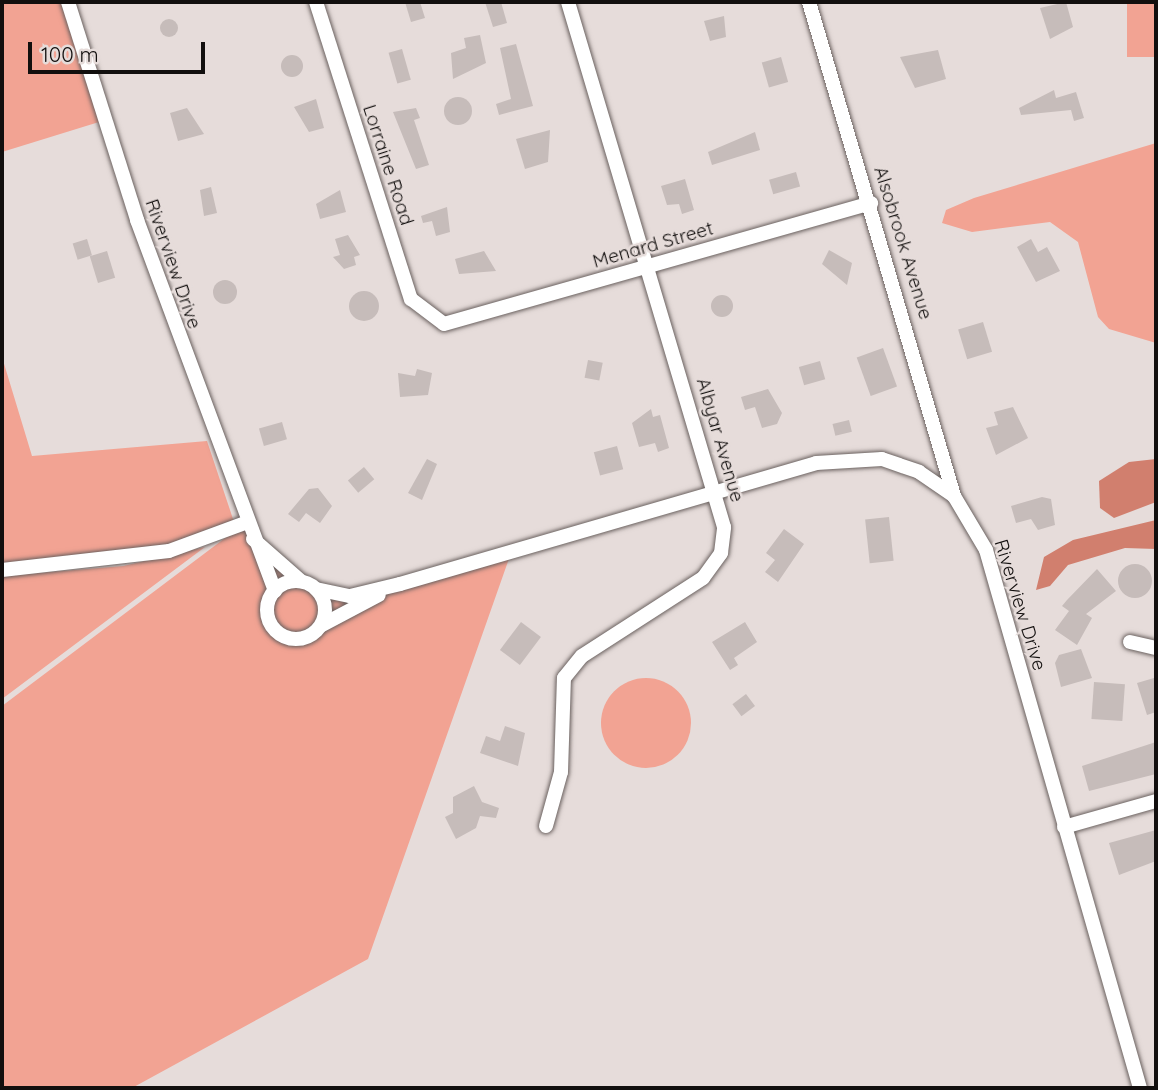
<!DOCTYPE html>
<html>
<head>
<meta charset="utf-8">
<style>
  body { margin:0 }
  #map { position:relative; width:1158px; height:1090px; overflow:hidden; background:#e6dcda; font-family:Quicksand,sans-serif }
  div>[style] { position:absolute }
  .green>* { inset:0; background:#f2a393; transform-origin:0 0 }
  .round { border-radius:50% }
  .water>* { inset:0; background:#d17f6e }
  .building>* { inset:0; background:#c6bcba; transform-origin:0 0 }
  .roads { filter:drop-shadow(0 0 2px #6a615f) drop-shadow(0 0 2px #6a615f) }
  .minor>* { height:14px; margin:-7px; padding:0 7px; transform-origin:7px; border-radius:7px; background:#fff }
  .minor>.ring { margin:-7px; padding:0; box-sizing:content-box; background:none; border:14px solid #fff; border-radius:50% }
  span { translate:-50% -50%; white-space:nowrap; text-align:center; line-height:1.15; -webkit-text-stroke:5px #e6dcda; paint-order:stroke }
  .street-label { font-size:19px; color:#120f0e }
  .frame { position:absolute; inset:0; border:4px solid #120f0e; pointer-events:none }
  .scale { position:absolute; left:28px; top:42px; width:177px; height:32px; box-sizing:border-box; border:4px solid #120f0e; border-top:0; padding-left:9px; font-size:21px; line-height:24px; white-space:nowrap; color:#120f0e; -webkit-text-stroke:5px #e6dcda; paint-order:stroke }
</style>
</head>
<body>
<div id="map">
  <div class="green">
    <i style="clip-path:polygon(2px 2px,61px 2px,99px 122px,2px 152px)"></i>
    <i style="left:1127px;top:2px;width:29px;height:55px"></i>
    <i style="clip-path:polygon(1156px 143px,1156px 343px,1109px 329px,1098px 317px,1078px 242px,1050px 222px,972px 232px,942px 223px,946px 210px,974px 198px)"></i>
    <i style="clip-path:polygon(2px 357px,32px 456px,207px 441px,234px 522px,168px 545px,2px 564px)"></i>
    <i style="clip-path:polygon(245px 523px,301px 581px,330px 595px,511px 553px,368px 959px,132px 1088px,2px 1088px,2px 706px)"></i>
    <i style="clip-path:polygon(205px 547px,2px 699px,2px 576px,123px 566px)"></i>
    <i class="round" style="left:601px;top:678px;width:90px;height:90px"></i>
  </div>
  <div class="water">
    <i style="clip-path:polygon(1156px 459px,1156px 502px,1114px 518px,1100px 508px,1099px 481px,1129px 462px)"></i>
    <i style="clip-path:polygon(1156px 520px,1156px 549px,1125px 548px,1068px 565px,1050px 586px,1036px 590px,1044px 557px,1073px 540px)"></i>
  </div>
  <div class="building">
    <i style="clip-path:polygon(405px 2px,420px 2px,425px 18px,411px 22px)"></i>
    <i style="clip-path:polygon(485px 2px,501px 2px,507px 23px,493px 27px)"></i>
    <i style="clip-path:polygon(1066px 2px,1073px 27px,1050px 39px,1040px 8px)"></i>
    <i style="clip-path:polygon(724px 16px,726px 37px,710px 41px,704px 21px)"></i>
    <i class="round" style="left:160px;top:19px;width:18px;height:18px"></i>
    <i style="clip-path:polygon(480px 35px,486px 63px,453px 79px,451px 53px,466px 48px,464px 38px)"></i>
    <i style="clip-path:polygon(516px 44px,533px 106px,499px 115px,496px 104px,511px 99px,500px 48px)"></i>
    <i style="left:402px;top:49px;width:32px;height:14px;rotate:74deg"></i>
    <i style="clip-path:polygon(938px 50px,946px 79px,915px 88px,900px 57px)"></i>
    <i class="round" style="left:281px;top:55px;width:22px;height:22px"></i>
    <i style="left:781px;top:57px;width:26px;height:20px;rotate:74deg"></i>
    <i style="clip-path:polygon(1054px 90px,1056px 98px,1076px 92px,1084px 118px,1074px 121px,1071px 110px,1021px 115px,1019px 108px)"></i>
    <i class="round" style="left:444px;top:97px;width:28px;height:28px"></i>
    <i style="clip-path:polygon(316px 99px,324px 128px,309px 132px,294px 107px)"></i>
    <i style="clip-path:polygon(187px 108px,204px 134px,178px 141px,170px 113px)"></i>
    <i style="clip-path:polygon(416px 108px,420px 118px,414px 120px,429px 165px,416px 169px,393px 112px)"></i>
    <i style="clip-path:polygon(550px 130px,548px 162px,525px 169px,516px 139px)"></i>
    <i style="clip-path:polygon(755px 132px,760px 150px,712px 165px,708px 152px)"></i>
    <i style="left:796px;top:172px;width:15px;height:28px;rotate:74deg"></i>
    <i style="clip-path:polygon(685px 179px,694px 210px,682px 214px,679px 204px,667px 205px,661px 186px)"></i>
    <i style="clip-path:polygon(211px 187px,217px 213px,204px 216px,200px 190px)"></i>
    <i style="clip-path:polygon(340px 190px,346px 212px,320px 219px,316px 204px)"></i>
    <i style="clip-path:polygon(447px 207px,450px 232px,436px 236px,432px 221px,423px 223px,421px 216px)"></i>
    <i style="clip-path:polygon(348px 235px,360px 255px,354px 257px,356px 265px,344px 269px,333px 257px,340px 255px,335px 239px)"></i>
    <i style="left:87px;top:239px;width:17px;height:15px;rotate:73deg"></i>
    <i style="clip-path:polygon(1031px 239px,1038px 252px,1047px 247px,1060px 271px,1036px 282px,1017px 247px)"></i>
    <i style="clip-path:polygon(829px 250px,852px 263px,847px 285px,822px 264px)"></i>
    <i style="left:107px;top:251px;width:28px;height:18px;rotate:73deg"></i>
    <i style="clip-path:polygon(484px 251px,496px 271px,459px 274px,455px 259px)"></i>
    <i class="round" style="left:213px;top:280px;width:24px;height:24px"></i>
    <i class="round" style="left:349px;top:291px;width:30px;height:30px"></i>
    <i class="round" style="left:711px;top:295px;width:22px;height:22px"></i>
    <i style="left:983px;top:322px;width:31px;height:26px;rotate:73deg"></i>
    <i style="left:883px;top:348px;width:41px;height:28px;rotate:70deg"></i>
    <i style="left:588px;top:360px;width:15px;height:18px;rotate:11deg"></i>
    <i style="left:820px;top:361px;width:19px;height:22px;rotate:74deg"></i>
    <i style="clip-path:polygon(417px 369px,432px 373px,428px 395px,400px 397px,398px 373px,415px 376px)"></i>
    <i style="clip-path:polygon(768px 389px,782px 413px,777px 424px,762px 428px,755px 407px,745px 410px,741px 397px)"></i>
    <i style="clip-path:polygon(1013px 407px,1028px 438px,996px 455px,986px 428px,998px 425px,994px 412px)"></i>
    <i style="clip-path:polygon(651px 409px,653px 417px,660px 415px,669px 448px,658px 452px,655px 443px,639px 447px,632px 423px)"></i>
    <i style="left:849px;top:420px;width:12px;height:17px;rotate:76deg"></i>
    <i style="left:282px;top:422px;width:18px;height:24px;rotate:74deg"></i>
    <i style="left:617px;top:446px;width:24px;height:24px;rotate:75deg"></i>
    <i style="clip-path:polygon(427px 459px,437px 464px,422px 500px,408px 493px)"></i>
    <i style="left:364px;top:467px;width:16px;height:21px;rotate:50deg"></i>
    <i style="clip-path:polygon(318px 488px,332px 506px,320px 523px,306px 513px,299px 522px,288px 514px,309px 489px)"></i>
    <i style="clip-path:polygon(1042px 497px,1051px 499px,1055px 525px,1038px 530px,1031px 519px,1016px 523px,1011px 506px)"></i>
    <i style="left:889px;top:517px;width:44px;height:24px;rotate:84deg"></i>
    <i style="clip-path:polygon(784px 529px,804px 544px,778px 582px,765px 572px,775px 560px,766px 553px)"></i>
    <i class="round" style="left:1118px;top:564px;width:34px;height:34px"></i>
    <i style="clip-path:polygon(1097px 569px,1116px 591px,1086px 614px,1092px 618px,1077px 645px,1055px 630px,1069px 611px,1062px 606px,1067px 600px)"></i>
    <i style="left:521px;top:622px;width:25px;height:35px;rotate:37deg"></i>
    <i style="clip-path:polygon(745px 622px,757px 642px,734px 658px,738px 665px,730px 670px,712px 642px)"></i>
    <i style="clip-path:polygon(1081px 649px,1092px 678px,1061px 687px,1055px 663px,1059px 655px)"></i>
    <i style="clip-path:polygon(1154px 678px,1156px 712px,1147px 715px,1137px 683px)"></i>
    <i style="left:1094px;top:682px;width:31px;height:37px;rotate:4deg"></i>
    <i style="left:746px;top:694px;width:15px;height:17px;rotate:53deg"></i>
    <i style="clip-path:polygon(505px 726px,525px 733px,518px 766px,480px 753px,486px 736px,500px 741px)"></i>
    <i style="clip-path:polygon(1156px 742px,1156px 774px,1089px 791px,1082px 766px)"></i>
    <i style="clip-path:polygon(474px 786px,482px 802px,499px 808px,496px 818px,480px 816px,476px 828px,456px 839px,445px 817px,453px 813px,453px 797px)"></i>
    <i style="clip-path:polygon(1156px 830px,1156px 861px,1119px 875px,1109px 843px)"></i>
  </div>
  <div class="roads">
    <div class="minor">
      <i style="left:68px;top:2px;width:229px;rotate:72.4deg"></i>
      <i style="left:137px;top:220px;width:396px;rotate:69.6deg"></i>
      <i style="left:316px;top:2px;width:312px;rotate:72.3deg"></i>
      <i style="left:411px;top:299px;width:41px;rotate:37.1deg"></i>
      <i style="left:444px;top:324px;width:444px;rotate:-15.8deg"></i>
      <i style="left:809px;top:2px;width:515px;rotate:73.64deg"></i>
      <i style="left:253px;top:539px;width:64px;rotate:41.2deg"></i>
      <i style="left:2px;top:570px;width:168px;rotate:-6.5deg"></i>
      <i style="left:169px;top:551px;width:81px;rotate:-20.2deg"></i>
      <i class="ring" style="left:267px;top:581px;width:44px;height:44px"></i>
      <i style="left:316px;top:589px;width:35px;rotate:12deg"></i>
      <i style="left:350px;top:596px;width:51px;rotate:-13.5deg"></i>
      <i style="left:400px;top:584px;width:433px;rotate:-16.2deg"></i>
      <i style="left:816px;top:463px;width:66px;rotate:-3.5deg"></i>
      <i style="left:882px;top:459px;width:39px;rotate:19deg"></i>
      <i style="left:919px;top:472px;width:42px;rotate:34.4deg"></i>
      <i style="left:954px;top:496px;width:63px;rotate:59.3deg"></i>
      <i style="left:986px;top:550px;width:560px;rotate:74.03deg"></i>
      <i style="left:322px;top:625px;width:64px;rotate:-27.8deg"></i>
      <i style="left:1130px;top:642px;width:27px;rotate:13deg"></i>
      <i style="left:546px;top:826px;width:56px;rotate:-74.5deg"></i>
      <i style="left:561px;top:772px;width:94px;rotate:-88.2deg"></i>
      <i style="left:564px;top:678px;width:28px;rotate:-51deg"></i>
      <i style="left:582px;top:656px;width:144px;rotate:-32.8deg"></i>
      <i style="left:703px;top:578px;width:31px;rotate:-54deg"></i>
      <i style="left:721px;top:553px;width:26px;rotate:-83deg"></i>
      <i style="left:724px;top:527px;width:548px;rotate:-106.55deg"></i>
      <i style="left:1064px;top:827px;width:96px;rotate:-15.8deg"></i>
    </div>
  </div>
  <div class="street-label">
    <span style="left:388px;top:165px;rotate:72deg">Lorraine Road</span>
    <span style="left:903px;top:243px;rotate:73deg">Alsobrook Avenue</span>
    <span style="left:653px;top:245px;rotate:-16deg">Menard Street</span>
    <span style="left:173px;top:264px;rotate:71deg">Riverview Drive</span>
    <span style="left:720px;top:440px;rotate:74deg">Albyar Avenue</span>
    <span style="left:1020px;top:605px;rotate:73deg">Riverview Drive</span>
  </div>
  <div class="frame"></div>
  <div class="scale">100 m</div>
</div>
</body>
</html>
